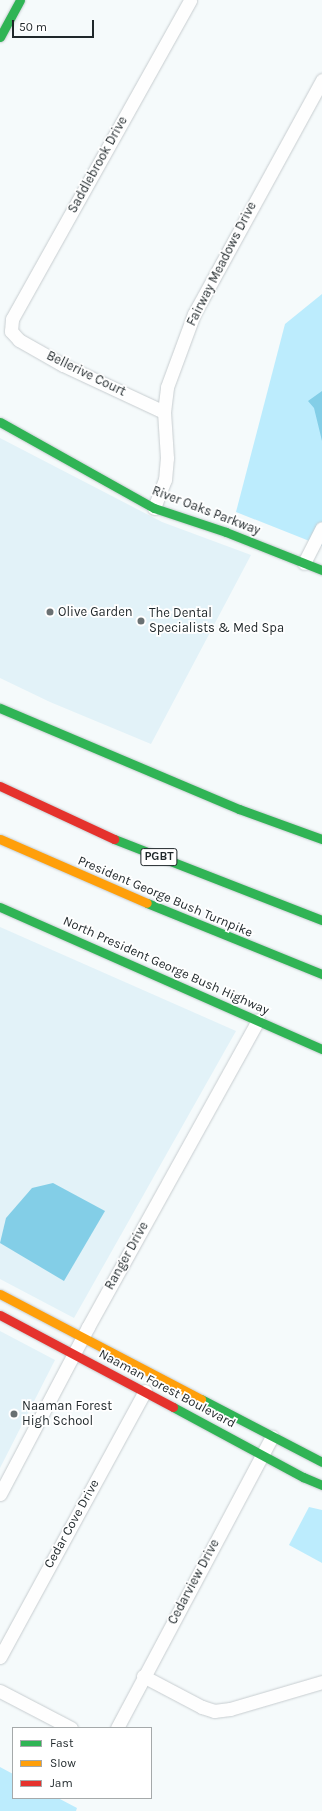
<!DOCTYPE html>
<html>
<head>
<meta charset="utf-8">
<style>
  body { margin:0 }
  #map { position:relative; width:322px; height:1811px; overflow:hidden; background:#f5fafb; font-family:Karla,sans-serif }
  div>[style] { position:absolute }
  .built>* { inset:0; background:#e2f2f8 }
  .green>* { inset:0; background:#bcecfd }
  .water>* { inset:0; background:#83cee7 }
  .roads { filter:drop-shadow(0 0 1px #c7cdd0) drop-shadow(0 0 1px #c7cdd0) }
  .street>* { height:13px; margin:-6.5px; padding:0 6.5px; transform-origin:6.5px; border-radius:6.5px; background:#fefefe }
  .fast>* { height:9px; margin:-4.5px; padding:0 4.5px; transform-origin:4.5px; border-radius:4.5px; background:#30b455 }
  .slow>* { height:9px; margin:-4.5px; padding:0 4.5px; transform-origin:4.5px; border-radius:4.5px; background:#ff9f0a }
  .jam>* { height:9px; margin:-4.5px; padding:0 4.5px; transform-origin:4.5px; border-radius:4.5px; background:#e5322d }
  .dots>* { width:11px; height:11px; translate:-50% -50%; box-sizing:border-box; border:2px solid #fff; border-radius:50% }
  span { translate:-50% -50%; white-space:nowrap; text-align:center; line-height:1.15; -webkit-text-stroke:3.5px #fff; paint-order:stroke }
  .shield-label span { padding:1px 3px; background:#fff; border:1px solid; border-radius:3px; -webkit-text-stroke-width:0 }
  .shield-label { font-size:12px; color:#1f272a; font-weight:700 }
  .street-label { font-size:13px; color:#1f272a }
  .poi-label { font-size:13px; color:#1f272a }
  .left { translate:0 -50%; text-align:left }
  .legend { position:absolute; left:12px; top:1727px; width:140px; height:72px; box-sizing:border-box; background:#fff; border:1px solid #a5a9aa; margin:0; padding:5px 7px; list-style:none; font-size:12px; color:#1f272a }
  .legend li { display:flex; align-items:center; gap:8px; height:20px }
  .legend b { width:20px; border:1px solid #a5a9aa }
  .scale { position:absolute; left:12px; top:20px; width:82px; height:18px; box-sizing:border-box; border:2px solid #1f272a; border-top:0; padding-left:5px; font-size:12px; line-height:14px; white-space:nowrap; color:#1f272a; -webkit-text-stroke:3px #fff; paint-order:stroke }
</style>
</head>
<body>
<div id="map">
  <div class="built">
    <i style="clip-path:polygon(0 438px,162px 522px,251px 555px,151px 744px,50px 702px,0 678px)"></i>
    <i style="clip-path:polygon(0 927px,236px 1031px,74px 1318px,0 1279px)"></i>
    <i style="clip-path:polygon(0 1331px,55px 1360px,0 1468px)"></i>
  </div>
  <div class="green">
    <i style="clip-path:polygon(322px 294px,322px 546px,236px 512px,285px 324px)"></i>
    <i style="clip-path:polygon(309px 1507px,322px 1510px,322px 1563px,289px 1545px)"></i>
    <i style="clip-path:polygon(0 1767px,13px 1774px,13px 1798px,58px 1798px,77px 1808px,76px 1811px,0 1811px)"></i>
  </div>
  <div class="water">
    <i style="clip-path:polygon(322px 391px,322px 441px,314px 408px,308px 401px)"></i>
    <i style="clip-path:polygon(53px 1183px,105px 1211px,64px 1281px,0 1243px,6px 1218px,32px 1188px)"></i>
  </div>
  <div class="roads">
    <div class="street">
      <i style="left:164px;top:412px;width:111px;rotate:-155deg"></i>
      <i style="left:63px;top:365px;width:51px;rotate:-150.4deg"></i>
      <i style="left:19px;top:340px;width:12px;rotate:-132deg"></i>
      <i style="left:11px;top:331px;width:12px;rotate:-85deg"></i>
      <i style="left:12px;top:319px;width:365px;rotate:-60.8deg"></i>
      <i style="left:154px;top:508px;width:30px;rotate:-69deg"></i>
      <i style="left:165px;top:480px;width:22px;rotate:-85deg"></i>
      <i style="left:167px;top:458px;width:46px;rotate:-93.7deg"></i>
      <i style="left:164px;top:412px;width:25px;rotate:-83deg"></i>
      <i style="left:167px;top:387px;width:78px;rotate:-69.7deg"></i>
      <i style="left:194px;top:314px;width:267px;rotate:-61.3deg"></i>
      <i style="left:304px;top:563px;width:39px;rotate:-63deg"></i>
      <i style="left:0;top:1494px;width:189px;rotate:-62.2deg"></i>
      <i style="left:88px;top:1327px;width:351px;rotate:-61deg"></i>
      <i style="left:0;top:1657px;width:303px;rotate:-61.4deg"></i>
      <i style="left:143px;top:1676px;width:67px;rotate:27.7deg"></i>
      <i style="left:202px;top:1707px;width:13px;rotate:18deg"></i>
      <i style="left:214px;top:1711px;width:16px;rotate:-7deg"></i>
      <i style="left:230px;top:1709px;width:96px;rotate:-16.4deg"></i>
      <i style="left:0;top:1691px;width:80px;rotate:27.5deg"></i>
      <i style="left:117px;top:1728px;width:330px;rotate:-62deg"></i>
    </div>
    <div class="fast">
      <i style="left:0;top:37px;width:42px;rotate:-61.6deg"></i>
      <i style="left:0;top:422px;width:176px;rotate:29.2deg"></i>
      <i style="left:154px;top:508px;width:76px;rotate:18.4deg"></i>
      <i style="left:226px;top:532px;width:103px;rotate:21.6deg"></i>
      <i style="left:0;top:708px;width:259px;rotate:22.9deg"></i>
      <i style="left:239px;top:809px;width:88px;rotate:19.9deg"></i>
      <i style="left:114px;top:839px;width:223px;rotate:21.3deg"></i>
      <i style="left:147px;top:903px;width:189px;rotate:22.1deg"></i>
      <i style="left:0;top:907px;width:352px;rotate:23.8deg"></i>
      <i style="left:201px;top:1399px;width:136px;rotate:27.5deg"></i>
      <i style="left:173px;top:1407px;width:148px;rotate:28.3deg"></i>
      <i style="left:303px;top:1477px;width:21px;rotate:23deg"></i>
    </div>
    <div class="slow">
      <i style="left:0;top:839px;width:160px;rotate:23.5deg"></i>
      <i style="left:0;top:1294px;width:227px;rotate:27.6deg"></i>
    </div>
    <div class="jam">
      <i style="left:0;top:786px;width:126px;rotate:24.9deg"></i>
      <i style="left:0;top:1315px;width:196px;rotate:28deg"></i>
    </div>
  </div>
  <div class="dots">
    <i style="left:50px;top:612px;background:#6a7173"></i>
    <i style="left:141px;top:621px;background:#6a7173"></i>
    <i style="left:14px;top:1414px;background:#6a7173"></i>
  </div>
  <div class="shield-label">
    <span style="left:159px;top:857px">PGBT</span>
  </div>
  <div class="street-label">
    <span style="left:98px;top:165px;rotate:-61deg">Saddlebrook Drive</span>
    <span style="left:222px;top:264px;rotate:-63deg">Fairway Meadows Drive</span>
    <span style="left:86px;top:374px;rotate:26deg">Bellerive Court</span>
    <span style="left:206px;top:511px;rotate:21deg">River Oaks Parkway</span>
    <span style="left:165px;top:897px;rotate:23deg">President George Bush Turnpike</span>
    <span style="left:166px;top:966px;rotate:24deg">North President George Bush Highway</span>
    <span style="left:127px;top:1256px;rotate:-61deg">Ranger Drive</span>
    <span style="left:167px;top:1389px;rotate:28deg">Naaman Forest Boulevard</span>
    <span style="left:72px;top:1524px;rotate:-61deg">Cedar Cove Drive</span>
    <span style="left:194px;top:1582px;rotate:-62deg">Cedarview Drive</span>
  </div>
  <div class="poi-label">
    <span class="left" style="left:58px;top:612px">Olive Garden</span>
    <span class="left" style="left:149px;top:621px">The Dental<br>Specialists &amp; Med Spa</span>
    <span class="left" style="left:22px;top:1414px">Naaman Forest<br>High School</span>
  </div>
  <ul class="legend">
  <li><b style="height:5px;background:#30b455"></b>Fast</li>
  <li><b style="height:5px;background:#ff9f0a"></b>Slow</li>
  <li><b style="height:5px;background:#e5322d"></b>Jam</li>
  </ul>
  <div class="scale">50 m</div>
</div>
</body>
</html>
